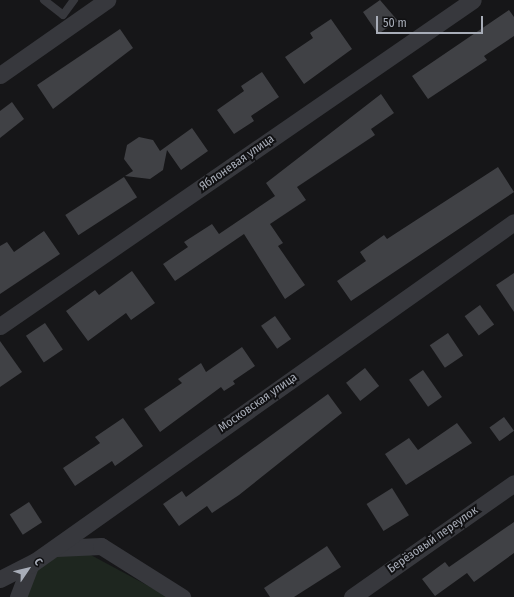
<!DOCTYPE html>
<html>
<head>
<meta charset="utf-8">
<style>
  body { margin:0 }
  #map { position:relative; width:514px; height:597px; overflow:hidden; background:#161618; font-family:"Fira Sans Condensed",sans-serif }
  div>[style] { position:absolute }
  .green>* { inset:0; background:#1e261f }
  .building>* { inset:0; background:#404145; transform-origin:0 0 }
  .service>* { height:8px; margin:-4px; padding:0 4px; transform-origin:4px; border-radius:4px; background:#37383d }
  .minor>* { height:17px; margin:-8.5px; padding:0 8.5px; transform-origin:8.5px; border-radius:8.5px; background:#37383d }
  span { translate:-50% -50%; white-space:nowrap; text-align:center; line-height:1.15; -webkit-text-stroke:4px #111113; paint-order:stroke }
  .street-label { font-size:12px; color:#a8adb8 }
  .north { position:absolute; left:8px; top:549px; width:40px; height:40px; -webkit-text-stroke:3px #111113; paint-order:stroke; rotate:55deg; font-size:11px; font-weight:700; line-height:16px; text-align:center; color:#a8adb8 }
  .north::after { content:''; display:block; margin:auto; width:14px; height:18px; background:#a8adb8; clip-path:polygon(50% 0,100% 100%,50% 72%,0 100%) }
  .scale { position:absolute; left:376px; top:16px; width:107px; height:18px; box-sizing:border-box; border:2px solid #a8adb8; border-top:0; padding-left:5px; font-size:12px; line-height:14px; white-space:nowrap; color:#a8adb8; -webkit-text-stroke:3px #111113; paint-order:stroke }
</style>
</head>
<body>
<div id="map">
  <div class="green">
    <i style="clip-path:polygon(65px 553px,89px 554px,169px 597px,27px 597px,39px 565px)"></i>
  </div>
  <div class="building">
    <i style="clip-path:polygon(380px 0,398px 21px,378px 34px,363px 12px)"></i>
    <i style="clip-path:polygon(509px 10px,514px 17px,514px 36px,484px 56px,487px 60px,428px 99px,412px 76px)"></i>
    <i style="clip-path:polygon(331px 19px,352px 49px,304px 84px,285px 57px,313px 38px,310px 33px)"></i>
    <i style="clip-path:polygon(120px 29px,133px 48px,53px 109px,37px 85px)"></i>
    <i style="clip-path:polygon(262px 72px,279px 97px,251px 116px,254px 121px,234px 134px,217px 110px,244px 91px,241px 86px)"></i>
    <i style="clip-path:polygon(381px 94px,394px 113px,371px 129px,375px 135px,297px 187px,306px 200px,270px 224px,283px 243px,278px 246px,305px 285px,285px 299px,244px 234px,175px 281px,163px 264px,188px 247px,184px 242px,212px 224px,219px 234px,275px 196px,266px 183px)"></i>
    <i style="clip-path:polygon(12px 102px,24px 119px,0 138px,0 111px)"></i>
    <i style="clip-path:polygon(192px 128px,208px 151px,181px 170px,167px 150px,163px 170px,150px 179px,125px 176px,133px 171px,124px 159px,127px 145px,139px 137px,153px 140px,160px 151px)"></i>
    <i style="clip-path:polygon(498px 167px,514px 192px,351px 301px,337px 281px,366px 261px,360px 252px,384px 235px,387px 239px)"></i>
    <i style="left:124px;top:177px;width:24px;height:70px;rotate:57deg"></i>
    <i style="clip-path:polygon(44px 231px,60px 254px,0 294px,0 246px,7px 242px,14px 252px)"></i>
    <i style="clip-path:polygon(132px 271px,155px 303px,131px 320px,126px 313px,88px 341px,66px 311px,95px 290px,99px 295px)"></i>
    <i style="clip-path:polygon(514px 273px,514px 312px,496px 285px)"></i>
    <i style="left:480px;top:305px;width:24px;height:19px;rotate:54deg"></i>
    <i style="left:275px;top:316px;width:28px;height:17px;rotate:55deg"></i>
    <i style="left:45px;top:323px;width:32px;height:23px;rotate:56deg"></i>
    <i style="left:448px;top:333px;width:27px;height:22px;rotate:56deg"></i>
    <i style="clip-path:polygon(0 341px,22px 372px,0 387px)"></i>
    <i style="clip-path:polygon(242px 347px,255px 366px,233px 381px,235px 384px,224px 391px,221px 387px,160px 432px,144px 409px,182px 383px,178px 379px,201px 363px,206px 372px)"></i>
    <i style="left:365px;top:368px;width:23px;height:24px;rotate:52deg"></i>
    <i style="left:423px;top:370px;width:33px;height:17px;rotate:55deg"></i>
    <i style="clip-path:polygon(328px 394px,342px 413px,239px 495px,212px 513px,207px 506px,179px 526px,163px 504px,182px 491px,186px 497px)"></i>
    <i style="left:504px;top:417px;width:17px;height:18px;rotate:54deg"></i>
    <i style="clip-path:polygon(123px 418px,143px 446px,115px 466px,112px 461px,75px 486px,63px 468px,100px 443px,95px 437px)"></i>
    <i style="clip-path:polygon(457px 423px,472px 443px,406px 485px,385px 454px,409px 438px,418px 450px)"></i>
    <i style="left:392px;top:488px;width:32px;height:30px;rotate:58deg"></i>
    <i style="left:29px;top:502px;width:24px;height:23px;rotate:57deg"></i>
    <i style="clip-path:polygon(514px 522px,514px 553px,474px 582px,467px 573px,435px 596px,422px 579px,445px 562px,449px 567px)"></i>
    <i style="clip-path:polygon(327px 546px,341px 567px,294px 597px,270px 597px,264px 588px)"></i>
  </div>
  <div class="service">
    <i style="left:44px;top:0;width:24px;rotate:38deg"></i>
    <i style="left:63px;top:15px;width:19px;rotate:-54deg"></i>
  </div>
  <div class="minor">
    <i style="left:0;top:75px;width:131px;rotate:-35deg"></i>
    <i style="left:0;top:326px;width:574px;rotate:-34.58deg"></i>
    <i style="left:56px;top:548px;width:45px;rotate:-2.5deg"></i>
    <i style="left:101px;top:546px;width:96px;rotate:32.2deg"></i>
    <i style="left:0;top:579px;width:39px;rotate:-27deg"></i>
    <i style="left:18px;top:597px;width:34px;rotate:-69deg"></i>
    <i style="left:30px;top:565px;width:593px;rotate:-35.32deg"></i>
    <i style="left:352px;top:597px;width:198px;rotate:-35.1deg"></i>
  </div>
  <div class="street-label">
    <span style="left:237px;top:163px;rotate:-35deg">Яблоневая улица</span>
    <span style="left:258px;top:403px;rotate:-35deg">Московская улица</span>
    <span style="left:433px;top:540px;rotate:-35deg">Берёзовый переулок</span>
  </div>
  <div class="north">С</div>
  <div class="scale">50 m</div>
</div>
</body>
</html>
